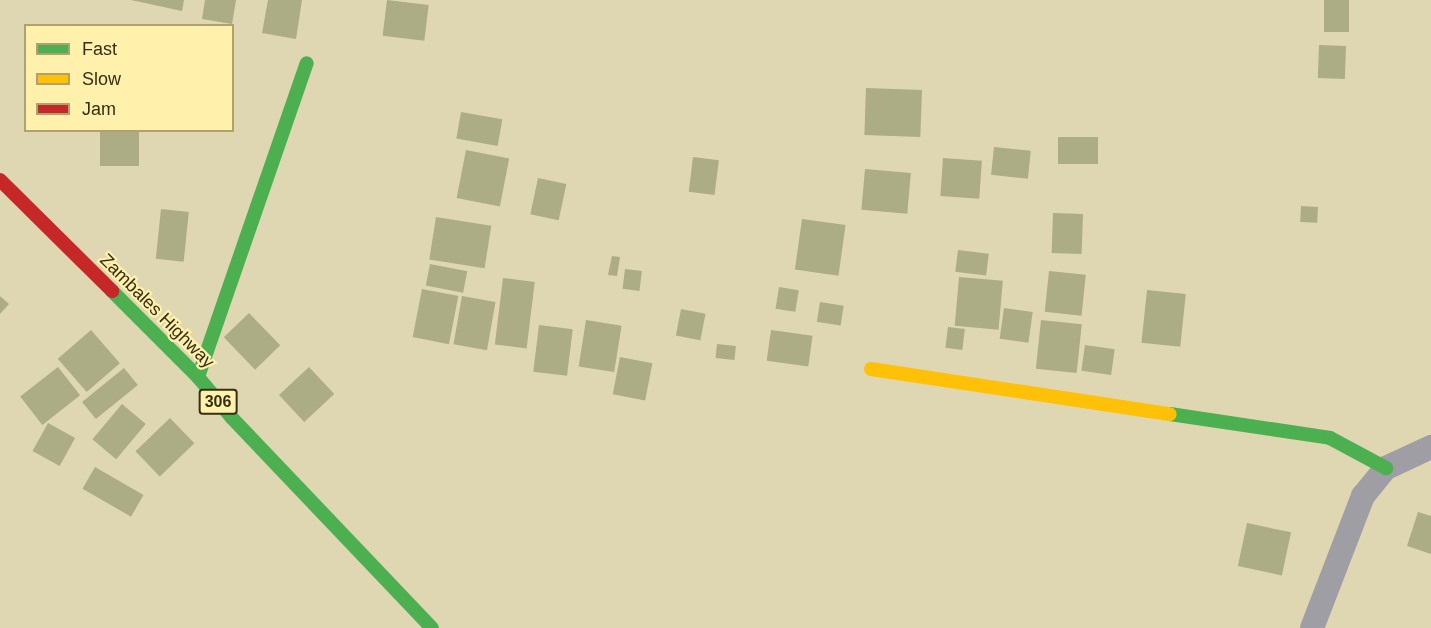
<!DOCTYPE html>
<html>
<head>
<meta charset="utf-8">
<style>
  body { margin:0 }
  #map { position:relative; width:1431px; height:628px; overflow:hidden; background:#dfd7b2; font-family:Helvetica,sans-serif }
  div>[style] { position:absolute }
  .building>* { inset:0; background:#acac85; transform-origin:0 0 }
  .street>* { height:24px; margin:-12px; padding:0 12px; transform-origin:12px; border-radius:12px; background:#9e9ea4 }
  .fast>* { height:14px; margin:-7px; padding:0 7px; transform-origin:7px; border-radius:7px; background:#4caf50 }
  .slow>* { height:14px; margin:-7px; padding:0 7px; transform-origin:7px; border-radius:7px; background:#ffc107 }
  .jam>* { height:14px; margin:-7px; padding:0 7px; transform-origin:7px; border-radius:7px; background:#c62828 }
  span { translate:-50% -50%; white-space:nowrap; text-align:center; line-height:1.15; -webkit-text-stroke:4.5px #fff0ac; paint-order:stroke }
  .shield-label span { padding:2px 4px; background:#fff0ac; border:2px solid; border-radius:4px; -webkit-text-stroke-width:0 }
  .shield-label { font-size:16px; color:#352f13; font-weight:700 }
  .street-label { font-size:18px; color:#352f13 }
  .legend { position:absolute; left:24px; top:24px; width:210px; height:108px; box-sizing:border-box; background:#fff0ac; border:2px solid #aea36f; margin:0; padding:8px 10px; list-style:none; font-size:18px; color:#352f13 }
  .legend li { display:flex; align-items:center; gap:12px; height:30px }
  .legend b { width:30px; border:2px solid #aea36f }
</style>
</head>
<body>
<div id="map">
  <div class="building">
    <i style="clip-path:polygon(131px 0,184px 0,182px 11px)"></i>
    <i style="clip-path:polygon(205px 0,236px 0,232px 24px,202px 19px)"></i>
    <i style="clip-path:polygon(268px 0,302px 0,296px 39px,262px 33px)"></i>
    <i style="left:387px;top:0;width:42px;height:36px;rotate:7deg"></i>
    <i style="left:1324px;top:0;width:25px;height:32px"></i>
    <i style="left:1319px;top:45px;width:27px;height:33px;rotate:2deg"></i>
    <i style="left:866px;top:88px;width:56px;height:47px;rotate:2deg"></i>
    <i style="left:461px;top:112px;width:42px;height:27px;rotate:10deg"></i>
    <i style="left:100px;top:130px;width:39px;height:36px"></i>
    <i style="left:1098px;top:137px;width:27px;height:40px;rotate:90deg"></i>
    <i style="left:994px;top:147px;width:37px;height:28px;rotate:6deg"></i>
    <i style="left:466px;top:150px;width:44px;height:49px;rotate:11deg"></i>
    <i style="left:693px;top:157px;width:26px;height:35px;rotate:7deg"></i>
    <i style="left:943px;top:158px;width:39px;height:38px;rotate:4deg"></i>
    <i style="left:865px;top:169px;width:46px;height:41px;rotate:5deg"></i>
    <i style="left:538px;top:178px;width:29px;height:37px;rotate:12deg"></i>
    <i style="left:1301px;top:206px;width:17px;height:16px;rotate:3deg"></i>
    <i style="left:161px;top:209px;width:28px;height:50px;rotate:6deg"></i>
    <i style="left:1053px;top:213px;width:30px;height:40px;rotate:2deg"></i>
    <i style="left:436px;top:217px;width:56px;height:43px;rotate:9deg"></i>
    <i style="left:802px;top:219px;width:44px;height:51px;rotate:8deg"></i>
    <i style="left:958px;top:250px;width:31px;height:22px;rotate:7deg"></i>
    <i style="clip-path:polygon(612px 256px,620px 257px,617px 276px,608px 275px)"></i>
    <i style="left:430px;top:264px;width:38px;height:22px;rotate:11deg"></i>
    <i style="left:625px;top:269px;width:17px;height:20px;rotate:7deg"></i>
    <i style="left:1049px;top:271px;width:37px;height:41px;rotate:6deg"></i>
    <i style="left:959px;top:277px;width:44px;height:49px;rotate:5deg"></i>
    <i style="left:503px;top:278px;width:32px;height:67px;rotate:7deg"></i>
    <i style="left:779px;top:287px;width:20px;height:22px;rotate:9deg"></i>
    <i style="left:422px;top:289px;width:37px;height:49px;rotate:11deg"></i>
    <i style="left:1147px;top:290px;width:39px;height:53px;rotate:6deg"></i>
    <i style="clip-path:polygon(0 296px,9px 304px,0 314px)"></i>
    <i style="left:462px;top:296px;width:34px;height:49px;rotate:10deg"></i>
    <i style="left:820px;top:302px;width:24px;height:20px;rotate:9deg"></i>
    <i style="left:1004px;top:308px;width:29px;height:31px;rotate:8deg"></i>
    <i style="left:681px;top:309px;width:25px;height:27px;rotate:11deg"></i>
    <i style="left:249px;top:313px;width:45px;height:35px;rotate:46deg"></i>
    <i style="left:586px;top:320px;width:36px;height:47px;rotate:9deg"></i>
    <i style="left:1041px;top:320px;width:41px;height:49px;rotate:6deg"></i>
    <i style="left:539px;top:325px;width:34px;height:47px;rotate:7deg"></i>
    <i style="left:948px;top:327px;width:17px;height:21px;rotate:7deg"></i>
    <i style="left:91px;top:330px;width:44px;height:44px;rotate:49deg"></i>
    <i style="left:771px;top:330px;width:42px;height:31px;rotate:8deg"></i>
    <i style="left:717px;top:344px;width:19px;height:14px;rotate:6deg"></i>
    <i style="left:1085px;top:345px;width:30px;height:26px;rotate:8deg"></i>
    <i style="left:620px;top:357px;width:33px;height:38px;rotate:11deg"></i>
    <i style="left:58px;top:367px;width:36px;height:48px;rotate:52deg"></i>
    <i style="left:309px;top:367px;width:37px;height:41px;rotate:47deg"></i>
    <i style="left:124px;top:368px;width:22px;height:54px;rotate:51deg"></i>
    <i style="left:122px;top:404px;width:31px;height:46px;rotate:40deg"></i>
    <i style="left:170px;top:418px;width:35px;height:48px;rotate:46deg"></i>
    <i style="left:48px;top:423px;width:31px;height:32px;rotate:29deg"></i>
    <i style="left:95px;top:467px;width:56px;height:25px;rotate:30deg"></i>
    <i style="clip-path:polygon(1418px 512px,1431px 516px,1431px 554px,1407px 546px)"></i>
    <i style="left:1247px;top:523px;width:45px;height:44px;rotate:12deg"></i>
  </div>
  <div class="street">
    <i style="left:1312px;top:628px;width:142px;rotate:-68.9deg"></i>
    <i style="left:1363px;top:496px;width:36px;rotate:-51deg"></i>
    <i style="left:1386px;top:468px;width:50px;rotate:-25deg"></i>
  </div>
  <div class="fast">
    <i style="left:112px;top:291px;width:122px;rotate:45deg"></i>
    <i style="left:198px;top:377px;width:53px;rotate:50.3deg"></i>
    <i style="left:232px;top:418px;width:290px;rotate:46.4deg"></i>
    <i style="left:198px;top:377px;width:332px;rotate:-70.9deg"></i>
    <i style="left:1170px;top:414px;width:162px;rotate:8.5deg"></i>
    <i style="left:1330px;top:438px;width:64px;rotate:28.2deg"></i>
  </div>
  <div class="slow">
    <i style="left:871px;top:369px;width:302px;rotate:8.6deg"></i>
  </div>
  <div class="jam">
    <i style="left:0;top:180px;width:158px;rotate:44.7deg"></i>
  </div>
  <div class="shield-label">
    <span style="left:218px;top:402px">306</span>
  </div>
  <div class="street-label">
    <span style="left:157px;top:311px;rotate:45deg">Zambales Highway</span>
  </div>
  <ul class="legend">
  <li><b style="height:8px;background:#4caf50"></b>Fast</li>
  <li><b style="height:8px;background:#ffc107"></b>Slow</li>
  <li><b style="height:8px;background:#c62828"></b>Jam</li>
  </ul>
</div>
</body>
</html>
